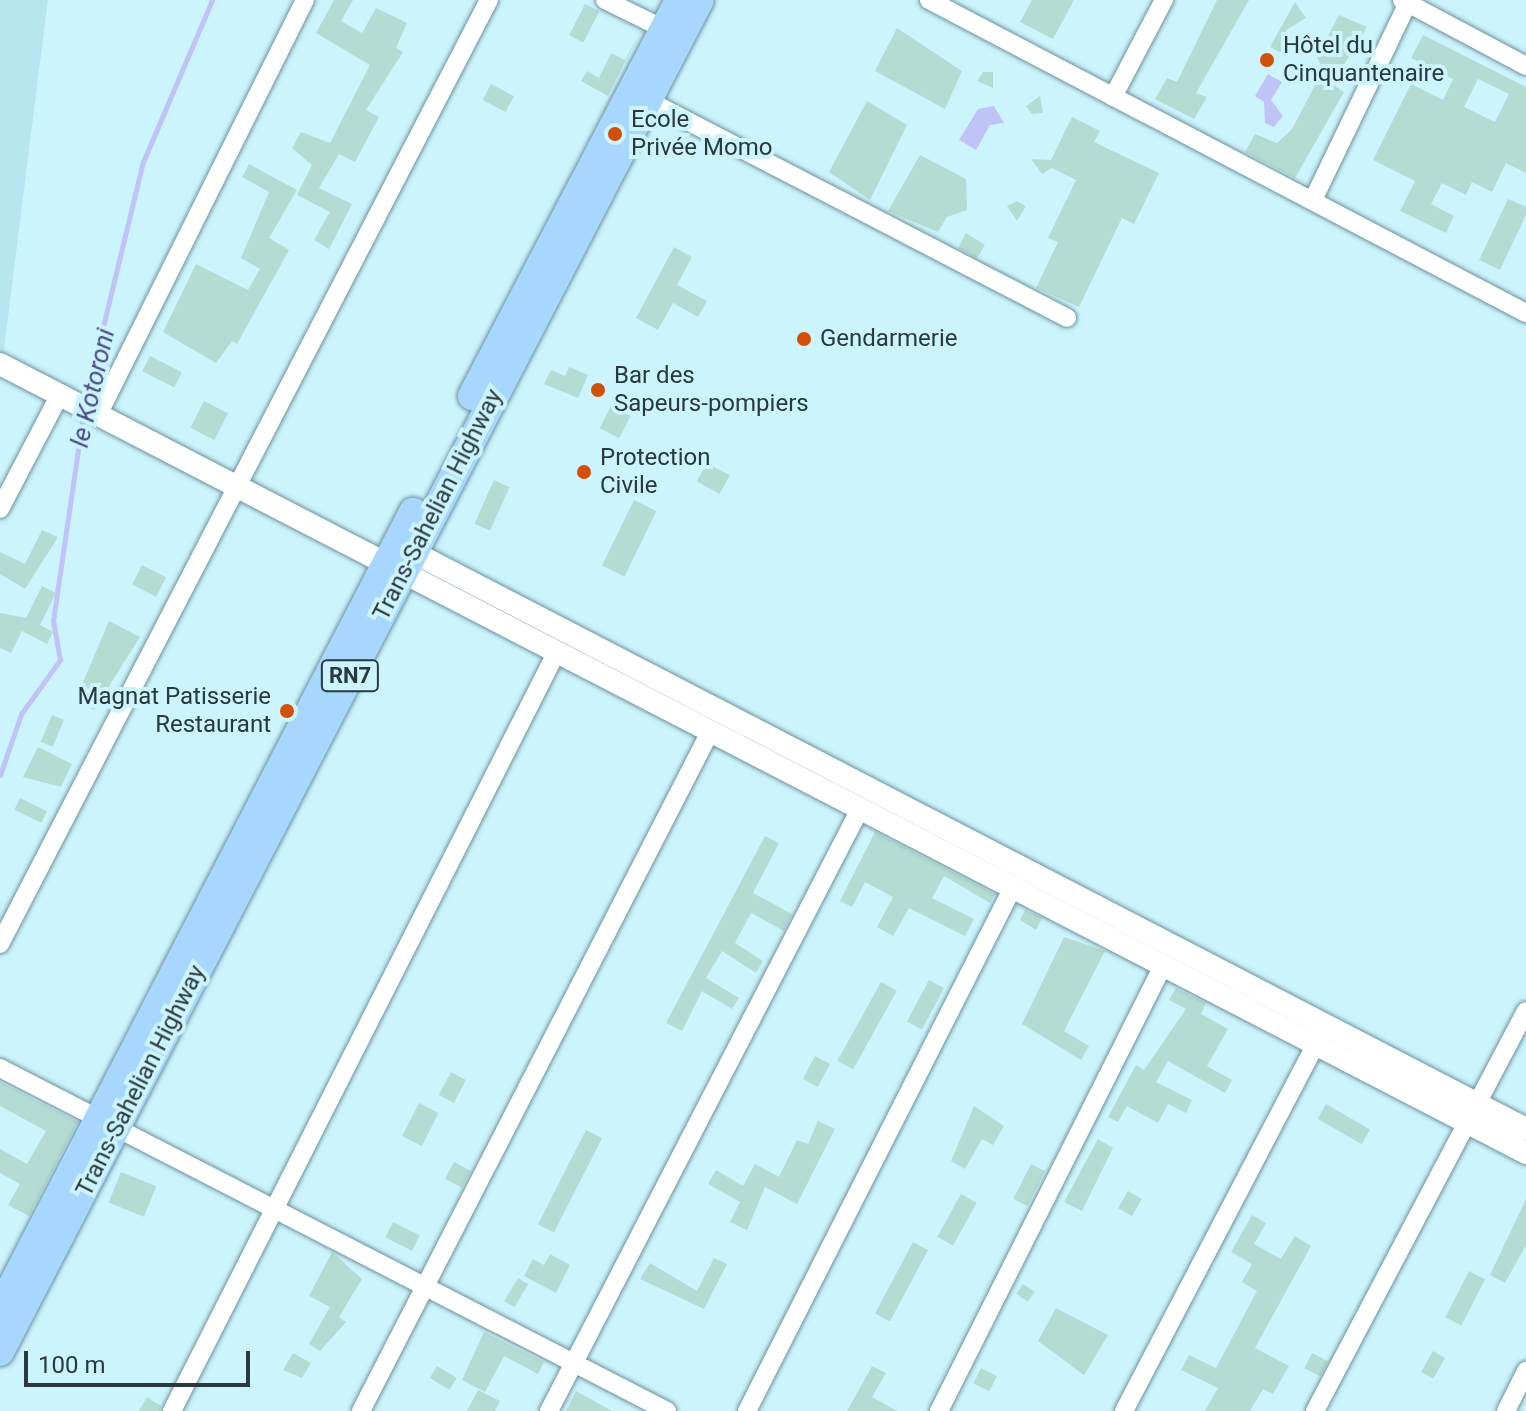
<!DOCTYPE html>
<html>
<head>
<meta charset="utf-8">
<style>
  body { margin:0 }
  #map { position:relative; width:1526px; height:1411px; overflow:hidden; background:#ccf4fd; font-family:Roboto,sans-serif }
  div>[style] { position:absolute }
  .built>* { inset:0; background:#b6e7f1 }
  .water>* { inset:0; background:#bfc3f8 }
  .stream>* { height:5px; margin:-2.5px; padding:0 2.5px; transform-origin:2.5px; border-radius:2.5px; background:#bfc3f8 }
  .building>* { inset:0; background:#b5dcd2; transform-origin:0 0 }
  .roads { filter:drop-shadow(0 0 2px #6d939b) drop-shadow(0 0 2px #6d939b) }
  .minor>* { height:18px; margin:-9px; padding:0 9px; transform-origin:9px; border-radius:9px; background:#fff }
  .tertiary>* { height:22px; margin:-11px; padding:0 11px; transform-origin:11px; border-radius:11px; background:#fff }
  .trunk>* { height:28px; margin:-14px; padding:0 14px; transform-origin:14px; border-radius:14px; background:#a7d6fe }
  .dots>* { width:22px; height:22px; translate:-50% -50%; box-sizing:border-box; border:4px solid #ccf4fd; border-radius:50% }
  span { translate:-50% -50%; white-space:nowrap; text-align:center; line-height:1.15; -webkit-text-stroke:8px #ccf4fd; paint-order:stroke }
  .shield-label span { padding:2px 6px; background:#ccf4fd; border:2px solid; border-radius:6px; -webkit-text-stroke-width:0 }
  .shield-label { font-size:22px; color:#29393c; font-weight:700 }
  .poi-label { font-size:24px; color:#29393c }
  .left { translate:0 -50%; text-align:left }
  .right { translate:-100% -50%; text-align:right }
  .street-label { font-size:24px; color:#29393c }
  .water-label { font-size:26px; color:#494a8b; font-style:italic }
  .scale { position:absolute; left:24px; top:1351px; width:226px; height:36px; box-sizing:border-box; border:4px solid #29393c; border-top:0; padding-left:10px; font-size:24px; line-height:28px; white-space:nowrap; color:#29393c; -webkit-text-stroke:6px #ccf4fd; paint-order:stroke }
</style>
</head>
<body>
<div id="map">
  <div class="built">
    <i style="clip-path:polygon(0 0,48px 0,3px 357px,0 355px)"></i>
  </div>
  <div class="water">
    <i style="clip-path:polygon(1268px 74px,1282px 82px,1271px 100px,1283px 116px,1274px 127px,1265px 123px,1264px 102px,1255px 96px)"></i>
    <i style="clip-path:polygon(994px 106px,1004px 123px,990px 125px,976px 150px,959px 140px,978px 109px)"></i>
  </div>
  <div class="stream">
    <i style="left:85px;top:401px;width:246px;rotate:-76.4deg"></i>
    <i style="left:143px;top:162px;width:176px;rotate:-66.9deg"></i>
    <i style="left:0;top:775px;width:65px;rotate:-71deg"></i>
    <i style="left:21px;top:714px;width:67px;rotate:-54.2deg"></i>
    <i style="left:60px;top:660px;width:40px;rotate:-100deg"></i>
    <i style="left:53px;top:621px;width:208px;rotate:-81.7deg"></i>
  </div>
  <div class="building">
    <i style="clip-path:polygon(334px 0,353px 0,341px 21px,362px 33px,376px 8px,407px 23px,396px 48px,403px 52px,366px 110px,379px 117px,355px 162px,339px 154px,319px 188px,352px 204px,329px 249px,314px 240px,330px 212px,297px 195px,312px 165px,292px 148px,301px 132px,330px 143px,370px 65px,316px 33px)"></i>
    <i style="clip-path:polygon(1032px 0,1074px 0,1053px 39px,1020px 22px)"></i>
    <i style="clip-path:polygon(1217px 0,1249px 0,1196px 93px,1207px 97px,1194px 119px,1155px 99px,1167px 78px,1177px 82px)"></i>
    <i style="clip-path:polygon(1295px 2px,1306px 18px,1286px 30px,1289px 50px,1279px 52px,1270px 47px)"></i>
    <i style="left:585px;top:4px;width:16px;height:35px;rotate:27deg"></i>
    <i style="clip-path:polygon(1339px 15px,1367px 27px,1332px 84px,1344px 92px,1295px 178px,1245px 152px,1255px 134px,1277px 143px,1292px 129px,1323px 70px,1317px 57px)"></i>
    <i style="clip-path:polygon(897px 28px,962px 71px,945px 109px,875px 71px)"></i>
    <i style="clip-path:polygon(evenodd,1423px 35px,1526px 87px,1526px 173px,1506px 163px,1492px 192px,1472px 182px,1466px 195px,1442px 183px,1431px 204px,1454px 216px,1446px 233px,1400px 211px,1415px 181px,1373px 160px,1411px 84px,1443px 100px,1453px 79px,1411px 58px,1423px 35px,1478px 79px,1509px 94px,1495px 122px,1464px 107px,1478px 79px)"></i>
    <i style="clip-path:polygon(637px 38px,608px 96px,581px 81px,587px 71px,599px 78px,611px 53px,625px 60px)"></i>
    <i style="clip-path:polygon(983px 72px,993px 72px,993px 88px,977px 81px)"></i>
    <i style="left:491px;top:84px;width:26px;height:18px;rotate:28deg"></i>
    <i style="clip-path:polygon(1040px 96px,1043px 113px,1032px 114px,1026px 106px)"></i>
    <i style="clip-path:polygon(867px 101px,907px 125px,870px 200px,829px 172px)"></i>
    <i style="clip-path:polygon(1072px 117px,1100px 131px,1094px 142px,1159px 173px,1134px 224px,1122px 218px,1079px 307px,1036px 288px,1058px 242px,1048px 238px,1076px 180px,1052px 168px,1042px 174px,1031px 159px,1051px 160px)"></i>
    <i style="clip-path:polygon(920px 155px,966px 179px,967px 210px,947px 217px,938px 232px,888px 211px)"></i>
    <i style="clip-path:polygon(249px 164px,297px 190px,269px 238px,289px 250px,237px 344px,232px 341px,216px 363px,163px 332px,196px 264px,248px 290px,260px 269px,241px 258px,269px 192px,242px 177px)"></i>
    <i style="clip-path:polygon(1508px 199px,1526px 207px,1526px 215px,1500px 270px,1479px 260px)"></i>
    <i style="clip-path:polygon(1017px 201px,1026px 206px,1017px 221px,1007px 206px)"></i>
    <i style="clip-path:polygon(966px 233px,985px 245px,977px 258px,958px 248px)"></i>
    <i style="clip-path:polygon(674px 247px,692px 257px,677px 285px,707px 301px,698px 317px,673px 303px,658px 330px,636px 318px)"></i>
    <i style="left:150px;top:356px;width:36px;height:17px;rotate:27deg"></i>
    <i style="clip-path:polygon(569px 367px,588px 375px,578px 398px,544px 384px,551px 370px,565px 376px)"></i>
    <i style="left:204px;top:401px;width:27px;height:30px;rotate:27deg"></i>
    <i style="left:611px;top:406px;width:22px;height:25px;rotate:27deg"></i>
    <i style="left:707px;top:463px;width:26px;height:21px;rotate:29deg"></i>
    <i style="left:494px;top:480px;width:17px;height:48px;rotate:24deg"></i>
    <i style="left:634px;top:500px;width:25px;height:73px;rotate:26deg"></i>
    <i style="clip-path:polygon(42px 530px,58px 537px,25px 589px,0 574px,0 552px,25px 564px)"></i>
    <i style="left:142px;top:565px;width:27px;height:22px;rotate:27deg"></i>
    <i style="clip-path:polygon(42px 586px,56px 593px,40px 625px,53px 632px,47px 644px,22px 631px,11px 653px,0 648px,0 613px,26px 618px)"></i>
    <i style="clip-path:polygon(109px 621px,140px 637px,94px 710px,75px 701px)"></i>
    <i style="left:52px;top:715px;width:13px;height:29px;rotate:23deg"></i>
    <i style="clip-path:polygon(38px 747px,72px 764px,61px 787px,23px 777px)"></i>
    <i style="left:20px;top:798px;width:30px;height:13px;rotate:26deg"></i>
    <i style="clip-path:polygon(875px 832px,995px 894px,990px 903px,944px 876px,932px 898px,974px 919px,965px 936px,909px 908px,893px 936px,877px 927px,893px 897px,865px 882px,852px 907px,840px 901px)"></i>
    <i style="clip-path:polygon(765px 836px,779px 843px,753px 893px,792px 914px,784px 931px,751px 913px,735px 943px,763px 961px,756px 973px,722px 951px,706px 978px,739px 998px,732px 1009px,702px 991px,682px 1031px,666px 1023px)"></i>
    <i style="clip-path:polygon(1025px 910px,1042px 918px,1036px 930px,1020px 920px)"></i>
    <i style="clip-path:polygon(1064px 937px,1105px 951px,1064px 1031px,1089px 1046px,1081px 1060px,1022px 1024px)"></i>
    <i style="left:929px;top:980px;width:17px;height:47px;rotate:28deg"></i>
    <i style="left:881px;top:982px;width:18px;height:90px;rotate:29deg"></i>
    <i style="clip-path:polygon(1176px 988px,1206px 1003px,1201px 1014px,1228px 1029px,1207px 1066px,1232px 1080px,1225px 1093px,1168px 1061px,1156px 1082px,1192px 1100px,1186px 1113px,1168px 1104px,1158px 1123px,1127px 1106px,1118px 1122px,1108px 1117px,1136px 1065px,1144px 1070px,1186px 1009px,1169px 1000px)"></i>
    <i style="left:815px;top:1056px;width:17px;height:26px;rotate:28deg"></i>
    <i style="left:451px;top:1072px;width:17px;height:26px;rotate:28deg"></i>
    <i style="clip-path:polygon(0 1082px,78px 1122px,29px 1216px,8px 1205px,20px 1184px,0 1173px,0 1149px,27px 1164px,46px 1131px,0 1106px)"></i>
    <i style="left:419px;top:1103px;width:22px;height:37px;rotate:27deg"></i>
    <i style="left:1326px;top:1104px;width:51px;height:17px;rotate:30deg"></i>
    <i style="clip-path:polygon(974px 1106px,1004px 1126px,993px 1145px,982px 1139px,965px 1169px,951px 1161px)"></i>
    <i style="clip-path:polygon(818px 1121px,835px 1129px,797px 1204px,765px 1187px,747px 1230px,730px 1222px,740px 1202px,708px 1184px,716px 1170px,743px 1186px,755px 1164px,779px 1177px,797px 1140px,808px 1144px)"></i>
    <i style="left:586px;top:1130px;width:18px;height:106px;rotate:27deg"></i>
    <i style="clip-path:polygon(1098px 1139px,1113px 1148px,1082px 1211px,1064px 1202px)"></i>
    <i style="left:454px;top:1162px;width:19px;height:19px;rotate:28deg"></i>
    <i style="left:1031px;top:1164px;width:16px;height:39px;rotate:27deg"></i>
    <i style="left:121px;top:1172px;width:38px;height:33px;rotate:22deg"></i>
    <i style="left:1128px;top:1191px;width:16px;height:20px;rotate:30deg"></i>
    <i style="left:961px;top:1194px;width:18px;height:49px;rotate:29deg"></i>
    <i style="clip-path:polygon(1526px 1199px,1526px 1245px,1505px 1283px,1490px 1275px)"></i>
    <i style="clip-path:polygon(1252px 1215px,1266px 1223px,1254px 1244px,1281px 1259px,1295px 1236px,1311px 1246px,1255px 1348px,1289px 1366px,1273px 1394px,1263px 1389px,1250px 1411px,1205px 1411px,1218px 1388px,1181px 1370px,1189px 1355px,1216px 1368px,1257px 1291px,1242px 1282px,1252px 1264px,1231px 1252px)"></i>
    <i style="left:393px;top:1222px;width:30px;height:17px;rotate:27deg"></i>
    <i style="left:913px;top:1242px;width:17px;height:81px;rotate:28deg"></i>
    <i style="clip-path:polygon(332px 1252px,362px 1279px,339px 1317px,346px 1322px,320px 1351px,309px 1344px,330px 1307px,309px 1296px)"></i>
    <i style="clip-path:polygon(550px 1254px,570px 1265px,556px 1293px,524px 1276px,533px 1259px,544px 1265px)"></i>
    <i style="clip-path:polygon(714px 1258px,727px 1264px,704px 1309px,640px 1279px,650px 1263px,697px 1291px)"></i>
    <i style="left:1469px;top:1271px;width:18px;height:52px;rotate:27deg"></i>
    <i style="left:518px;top:1278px;width:12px;height:27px;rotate:31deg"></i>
    <i style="left:1023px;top:1284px;width:14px;height:12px;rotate:34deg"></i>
    <i style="clip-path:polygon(1056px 1308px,1108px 1335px,1084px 1375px,1038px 1341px)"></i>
    <i style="clip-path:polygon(484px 1332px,544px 1362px,538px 1374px,504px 1356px,485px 1392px,462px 1380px)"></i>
    <i style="left:1433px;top:1351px;width:14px;height:24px;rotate:30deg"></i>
    <i style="clip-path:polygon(293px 1353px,311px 1363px,302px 1378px,283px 1370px)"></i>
    <i style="left:1312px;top:1353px;width:18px;height:17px;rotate:27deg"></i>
    <i style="left:437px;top:1366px;width:23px;height:14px;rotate:31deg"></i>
    <i style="clip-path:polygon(872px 1366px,886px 1373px,872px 1397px,897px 1411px,847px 1411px)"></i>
    <i style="left:981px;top:1368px;width:18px;height:17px;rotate:27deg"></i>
    <i style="clip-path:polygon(478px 1390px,500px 1401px,495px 1411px,467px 1411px)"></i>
    <i style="clip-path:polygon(576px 1391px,612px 1411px,566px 1411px)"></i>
    <i style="clip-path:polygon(147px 1397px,161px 1406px,160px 1411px,139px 1411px)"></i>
  </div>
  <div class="roads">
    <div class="minor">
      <i style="left:605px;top:0;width:66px;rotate:26.2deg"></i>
      <i style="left:929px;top:0;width:674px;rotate:27.67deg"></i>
      <i style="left:1402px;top:0;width:140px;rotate:28deg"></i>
      <i style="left:1113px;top:97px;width:110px;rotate:-62.3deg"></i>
      <i style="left:647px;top:100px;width:473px;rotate:27.4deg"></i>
      <i style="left:1313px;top:200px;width:219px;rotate:-64.3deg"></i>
      <i style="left:98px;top:415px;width:464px;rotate:-63.5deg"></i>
      <i style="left:0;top:509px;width:130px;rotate:-62.4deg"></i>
      <i style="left:0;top:944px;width:1063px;rotate:-62.62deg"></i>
      <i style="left:0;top:1068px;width:750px;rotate:27.21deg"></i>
      <i style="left:172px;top:1411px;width:850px;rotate:-63.13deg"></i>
      <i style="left:361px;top:1411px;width:763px;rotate:-62.8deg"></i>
      <i style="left:549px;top:1411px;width:678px;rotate:-62.68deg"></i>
      <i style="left:747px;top:1411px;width:585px;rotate:-63.08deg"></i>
      <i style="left:939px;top:1411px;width:499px;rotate:-63.3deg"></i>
      <i style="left:1124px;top:1411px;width:425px;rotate:-62.4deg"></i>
      <i style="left:1315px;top:1411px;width:452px;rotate:-62.2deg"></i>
      <i style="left:1506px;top:1411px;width:45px;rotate:-63.4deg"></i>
    </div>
    <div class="tertiary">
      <i style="left:0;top:364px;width:1718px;rotate:27.34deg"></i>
      <i style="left:401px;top:546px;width:1267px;rotate:27.39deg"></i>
    </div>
    <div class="trunk">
      <i style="left:472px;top:396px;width:447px;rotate:-62.4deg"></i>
      <i style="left:0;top:1309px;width:898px;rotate:-62.61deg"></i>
      <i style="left:0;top:1352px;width:1522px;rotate:-62.63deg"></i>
    </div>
  </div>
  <div class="dots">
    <i style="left:1267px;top:60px;background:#d34f04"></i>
    <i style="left:615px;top:134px;background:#d34f04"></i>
    <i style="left:804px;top:339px;background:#d34f04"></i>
    <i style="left:598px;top:390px;background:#d34f04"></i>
    <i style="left:584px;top:472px;background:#d34f04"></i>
    <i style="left:287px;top:711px;background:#d34f04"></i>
  </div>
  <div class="shield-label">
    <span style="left:350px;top:676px">RN7</span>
  </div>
  <div class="poi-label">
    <span class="left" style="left:1283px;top:60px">Hôtel du<br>Cinquantenaire</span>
    <span class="left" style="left:631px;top:134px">Ecole<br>Privée Momo</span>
    <span class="left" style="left:820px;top:339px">Gendarmerie</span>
    <span class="left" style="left:614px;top:390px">Bar des<br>Sapeurs-pompiers</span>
    <span class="left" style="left:600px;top:472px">Protection<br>Civile</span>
    <span class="right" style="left:271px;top:711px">Magnat Patisserie<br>Restaurant</span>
  </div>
  <div class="street-label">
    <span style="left:438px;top:505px;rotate:-63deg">Trans-Sahelian Highway</span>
    <span style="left:141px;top:1081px;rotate:-63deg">Trans-Sahelian Highway</span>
  </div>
  <div class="water-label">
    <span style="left:93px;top:388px;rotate:-77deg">le Kotoroni</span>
  </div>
  <div class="scale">100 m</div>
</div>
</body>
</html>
